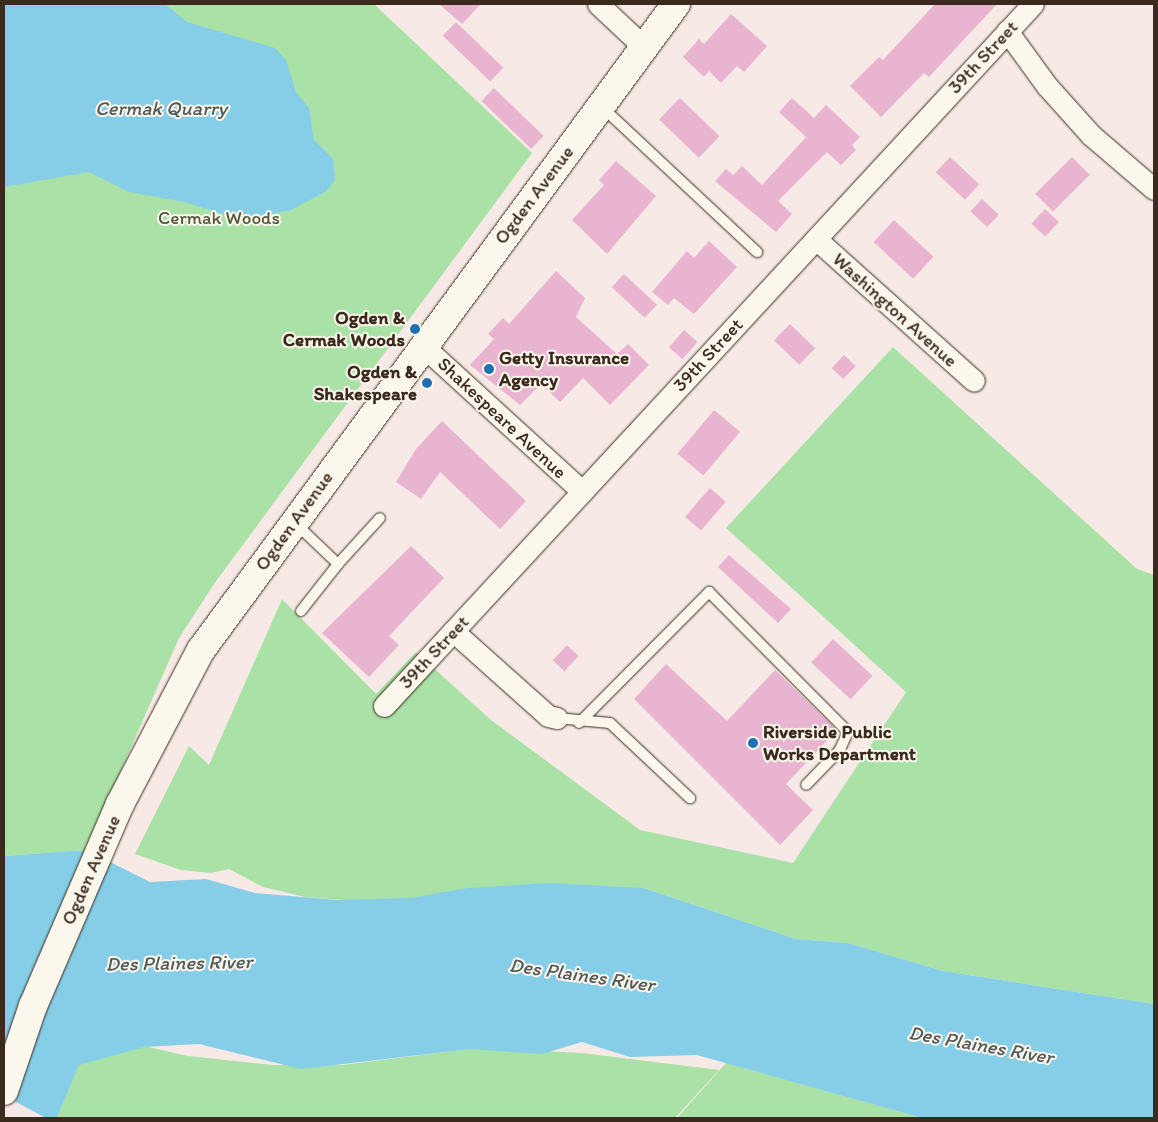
<!DOCTYPE html>
<html>
<head>
<meta charset="utf-8">
<style>
  body { margin:0 }
  #map { position:relative; width:1158px; height:1122px; overflow:hidden; background:#f7eae6; font-family:Itim,sans-serif }
  div>[style] { position:absolute }
  .green>* { inset:0; background:#a9e1a6 }
  .water>* { inset:0; background:#86cee7 }
  .building>* { inset:0; background:#e9b4cf; transform-origin:0 0 }
  .roads { filter:drop-shadow(0 0 1px #3b2a1e) drop-shadow(0 0 1px #3b2a1e) }
  .lane>* { height:10px; margin:-5px; padding:0 5px; transform-origin:5px; border-radius:5px; background:#fbf7ec }
  .street>* { height:21px; margin:-10.5px; padding:0 10.5px; transform-origin:10.5px; border-radius:10.5px; background:#fbf7ec }
  .primary>* { height:28px; margin:-14px; padding:0 14px; transform-origin:14px; border-radius:14px; background:#fbf7ec }
  .dots>* { width:14px; height:14px; translate:-50% -50%; box-sizing:border-box; border:2px solid #fbf7ec; border-radius:50% }
  span { translate:-50% -50%; white-space:nowrap; text-align:center; line-height:1.15; -webkit-text-stroke:4px #fbf7ec; paint-order:stroke }
  .street-label { font-size:19px; color:#3b2a1e }
  .park-label { font-size:19px; color:#565840 }
  .poi-label { font-size:19px; color:#3b2a1e; font-weight:700 }
  .right { translate:-100% -50%; text-align:right }
  .left { translate:0 -50%; text-align:left }
  .water-label { font-size:20px; color:#525b5a; font-style:italic }
  .frame { position:absolute; inset:0; border:5px solid #3b2a1e; pointer-events:none }
</style>
</head>
<body>
<div id="map">
  <div class="green">
    <i style="clip-path:polygon(4px 4px,374px 4px,532px 153px,214px 584px,179px 638px,86px 850px,4px 856px)"></i>
    <i style="clip-path:polygon(893px 347px,1137px 569px,1154px 575px,1154px 1004px,943px 971px,848px 943px,796px 939px,644px 888px,442px 908px,305px 897px,263px 887px,229px 869px,211px 873px,181px 870px,135px 854px,189px 746px,209px 765px,282px 599px,376px 694px,416px 652px,491px 720px,640px 830px,793px 863px,906px 692px,726px 528px)"></i>
    <i style="clip-path:polygon(144px 1046px,188px 1056px,272px 1065px,342px 1065px,477px 1048px,582px 1053px,719px 1070px,675px 1118px,52px 1118px,75px 1054px)"></i>
    <i style="clip-path:polygon(726px 1063px,922px 1118px,677px 1118px)"></i>
  </div>
  <div class="water">
    <i style="clip-path:polygon(4px 4px,165px 4px,187px 22px,275px 48px,286px 60px,296px 92px,309px 108px,314px 140px,333px 159px,335px 180px,325px 192px,291px 210px,242px 220px,184px 202px,129px 192px,89px 172px,4px 187px)"></i>
    <i style="clip-path:polygon(86px 850px,150px 882px,206px 879px,255px 893px,338px 900px,410px 898px,468px 888px,548px 883px,644px 888px,796px 939px,848px 943px,943px 971px,1154px 1004px,1154px 1118px,922px 1118px,697px 1055px,630px 1057px,582px 1042px,542px 1054px,470px 1049px,301px 1069px,199px 1044px,144px 1047px,79px 1065px,57px 1117px,44px 1117px,16px 1102px,4px 1083px,4px 856px)"></i>
  </div>
  <div class="building">
    <i style="clip-path:polygon(439px 4px,481px 4px,462px 24px)"></i>
    <i style="clip-path:polygon(935px 4px,997px 4px,929px 77px,924px 73px,881px 117px,850px 86px,879px 57px,883px 60px)"></i>
    <i style="clip-path:polygon(731px 14px,767px 46px,744px 72px,737px 66px,721px 83px,709px 71px,704px 77px,683px 57px,699px 39px,704px 44px)"></i>
    <i style="left:456px;top:22px;width:66px;height:19px;rotate:44deg"></i>
    <i style="left:494px;top:88px;width:69px;height:18px;rotate:44deg"></i>
    <i style="left:680px;top:98px;width:55px;height:30px;rotate:44deg"></i>
    <i style="clip-path:polygon(792px 98px,814px 118px,826px 105px,860px 137px,852px 145px,856px 150px,841px 165px,827px 152px,778px 201px,792px 214px,776px 232px,715px 181px,726px 169px,733px 175px,742px 166px,762px 185px,806px 137px,779px 112px)"></i>
    <i style="left:950px;top:157px;width:40px;height:21px;rotate:43deg"></i>
    <i style="left:1072px;top:157px;width:25px;height:52px;rotate:45deg"></i>
    <i style="clip-path:polygon(616px 161px,656px 196px,607px 254px,572px 220px,604px 185px,599px 180px)"></i>
    <i style="left:982px;top:199px;width:23px;height:17px;rotate:43deg"></i>
    <i style="left:1045px;top:209px;width:19px;height:20px;rotate:43deg"></i>
    <i style="left:894px;top:220px;width:54px;height:30px;rotate:43deg"></i>
    <i style="clip-path:polygon(709px 241px,737px 267px,694px 314px,674px 298px,668px 305px,652px 292px,687px 251px,694px 258px)"></i>
    <i style="clip-path:polygon(556px 271px,585px 298px,576px 317px,617px 354px,628px 344px,649px 365px,610px 405px,583px 378px,560px 402px,541px 384px,520px 405px,470px 365px,494px 339px,488px 334px,503px 318px,509px 324px)"></i>
    <i style="left:624px;top:274px;width:45px;height:18px;rotate:43deg"></i>
    <i style="left:790px;top:324px;width:35px;height:23px;rotate:44deg"></i>
    <i style="left:684px;top:330px;width:18px;height:23px;rotate:41deg"></i>
    <i style="left:844px;top:355px;width:16px;height:18px;rotate:43deg"></i>
    <i style="left:714px;top:410px;width:34px;height:57px;rotate:40deg"></i>
    <i style="clip-path:polygon(442px 421px,526px 501px,500px 529px,440px 472px,421px 499px,396px 482px,416px 449px)"></i>
    <i style="left:710px;top:488px;width:21px;height:38px;rotate:41deg"></i>
    <i style="clip-path:polygon(411px 546px,444px 578px,389px 636px,399px 645px,369px 677px,322px 633px)"></i>
    <i style="clip-path:polygon(729px 555px,791px 609px,778px 623px,718px 567px)"></i>
    <i style="left:833px;top:639px;width:54px;height:32px;rotate:43deg"></i>
    <i style="left:567px;top:645px;width:16px;height:21px;rotate:43deg"></i>
    <i style="clip-path:polygon(666px 664px,727px 721px,775px 670px,837px 730px,786px 784px,813px 810px,780px 845px,634px 699px)"></i>
  </div>
  <div class="roads">
    <div class="lane">
      <i style="left:601px;top:106px;width:214px;rotate:43.1deg"></i>
      <i style="left:296px;top:524px;width:58px;rotate:43.6deg"></i>
      <i style="left:338px;top:564px;width:62px;rotate:-47.6deg"></i>
      <i style="left:301px;top:611px;width:60px;rotate:-51.8deg"></i>
      <i style="left:557px;top:718px;width:53px;rotate:5.4deg"></i>
      <i style="left:610px;top:723px;width:110px;rotate:43.2deg"></i>
      <i style="left:579px;top:723px;width:185px;rotate:-45.2deg"></i>
      <i style="left:709px;top:592px;width:197px;rotate:45.2deg"></i>
      <i style="left:848px;top:732px;width:21px;rotate:115deg"></i>
      <i style="left:839px;top:751px;width:47px;rotate:134.1deg"></i>
    </div>
    <div class="street">
      <i style="left:598px;top:4px;width:63px;rotate:43.1deg"></i>
      <i style="left:1007px;top:31px;width:68px;rotate:54deg"></i>
      <i style="left:1047px;top:86px;width:66px;rotate:48.1deg"></i>
      <i style="left:1091px;top:135px;width:83px;rotate:40.6deg"></i>
      <i style="left:816px;top:239px;width:212px;rotate:41.9deg"></i>
      <i style="left:422px;top:345px;width:217px;rotate:42.4deg"></i>
      <i style="left:453px;top:631px;width:127px;rotate:41.8deg"></i>
      <i style="left:548px;top:716px;width:9px;rotate:13deg"></i>
      <i style="left:384px;top:706px;width:956px;rotate:-47.25deg"></i>
    </div>
    <div class="primary">
      <i style="left:4px;top:1091px;width:90px;rotate:-71.2deg"></i>
      <i style="left:33px;top:1006px;width:220px;rotate:-66.7deg"></i>
      <i style="left:120px;top:804px;width:174px;rotate:-62.3deg"></i>
      <i style="left:201px;top:650px;width:802px;rotate:-53.67deg"></i>
    </div>
  </div>
  <div class="dots">
    <i style="left:415px;top:329px;background:#1f6fb2"></i>
    <i style="left:489px;top:369px;background:#1f6fb2"></i>
    <i style="left:427px;top:383px;background:#1f6fb2"></i>
    <i style="left:753px;top:743px;background:#1f6fb2"></i>
  </div>
  <div class="street-label">
    <span style="left:983px;top:57px;rotate:-47deg">39th Street</span>
    <span style="left:534px;top:195px;rotate:-53deg">Ogden Avenue</span>
    <span style="left:895px;top:310px;rotate:42deg">Washington Avenue</span>
    <span style="left:708px;top:355px;rotate:-47deg">39th Street</span>
    <span style="left:502px;top:418px;rotate:43deg">Shakespeare Avenue</span>
    <span style="left:294px;top:521px;rotate:-54deg">Ogden Avenue</span>
    <span style="left:434px;top:652px;rotate:-47deg">39th Street</span>
    <span style="left:91px;top:870px;rotate:-66deg">Ogden Avenue</span>
  </div>
  <div class="park-label">
    <span style="left:219px;top:218px">Cermak Woods</span>
  </div>
  <div class="poi-label">
    <span class="right" style="left:405px;top:329px">Ogden &amp;<br>Cermak Woods</span>
    <span class="left" style="left:499px;top:369px">Getty Insurance<br>Agency</span>
    <span class="right" style="left:417px;top:383px">Ogden &amp;<br>Shakespeare</span>
    <span class="left" style="left:763px;top:743px">Riverside Public<br>Works Department</span>
  </div>
  <div class="water-label">
    <span style="left:161px;top:108px">Cermak Quarry</span>
    <span style="left:179px;top:963px;rotate:-1deg">Des Plaines River</span>
    <span style="left:582px;top:975px;rotate:8deg">Des Plaines River</span>
    <span style="left:981px;top:1045px;rotate:10deg">Des Plaines River</span>
  </div>
  <div class="frame"></div>
</div>
</body>
</html>
